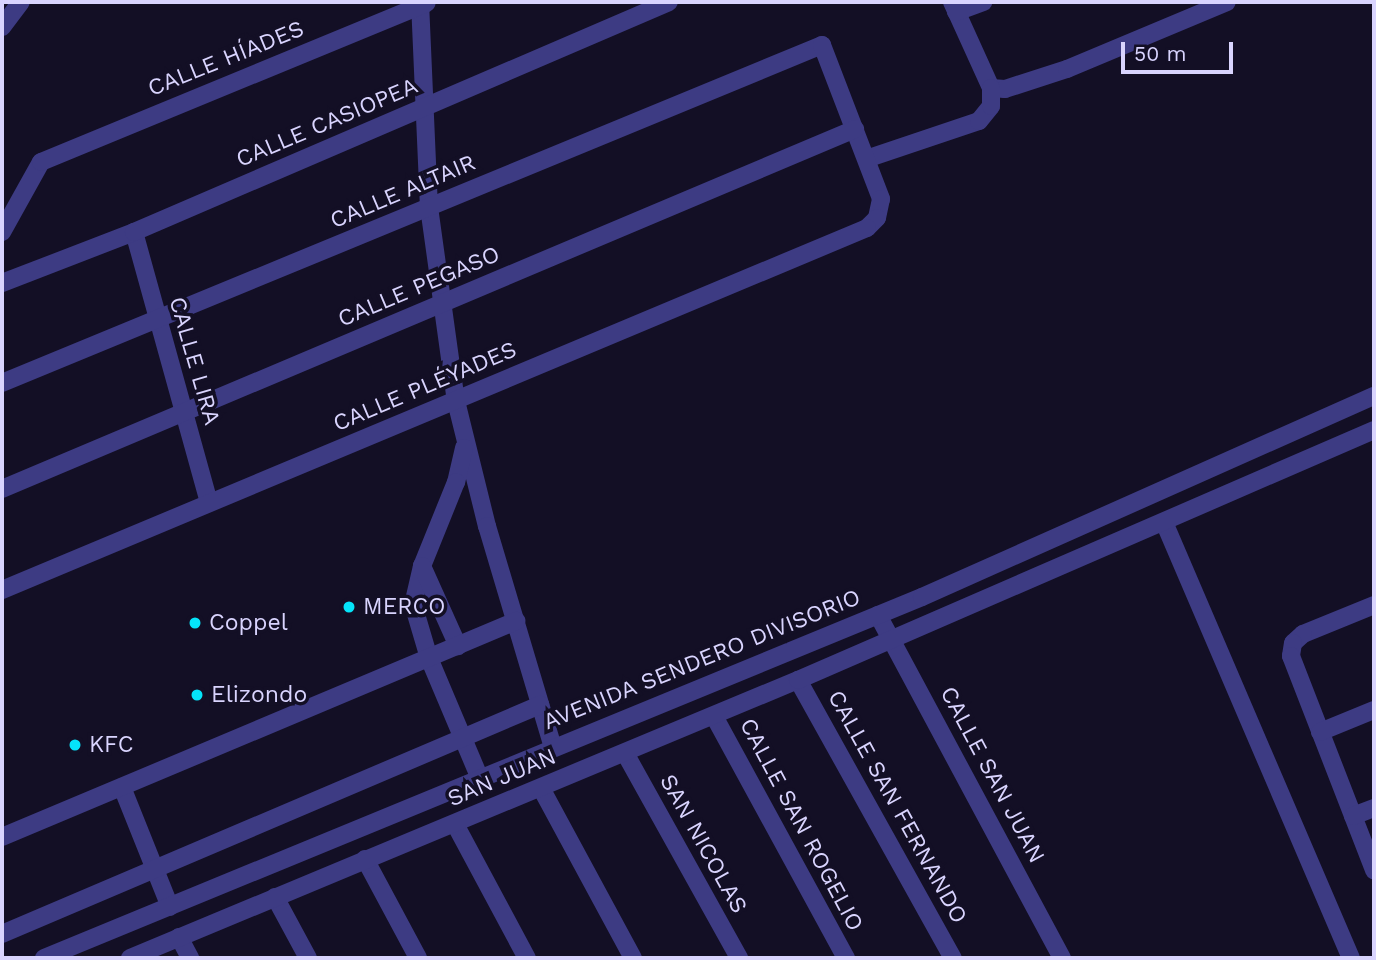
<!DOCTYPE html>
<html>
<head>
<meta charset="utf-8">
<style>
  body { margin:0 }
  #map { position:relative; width:1376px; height:960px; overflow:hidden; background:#130f25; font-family:"Work Sans",sans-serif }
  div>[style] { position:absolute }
  .minor>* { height:18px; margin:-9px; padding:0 9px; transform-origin:9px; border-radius:9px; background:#3d3b83 }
  .dots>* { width:19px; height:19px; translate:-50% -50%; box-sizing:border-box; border:4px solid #130f25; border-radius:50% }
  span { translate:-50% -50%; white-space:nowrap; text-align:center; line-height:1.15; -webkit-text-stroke:7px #130f25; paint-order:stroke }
  .street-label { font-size:23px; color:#d9d4fe }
  .poi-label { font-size:23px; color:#d9d4fe }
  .left { translate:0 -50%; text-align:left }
  .frame { position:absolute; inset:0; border:4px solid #d9d4fe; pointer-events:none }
  .scale { position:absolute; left:1121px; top:42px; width:112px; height:32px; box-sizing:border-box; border:4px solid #d9d4fe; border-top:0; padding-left:9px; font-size:21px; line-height:24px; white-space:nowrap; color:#d9d4fe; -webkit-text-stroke:5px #130f25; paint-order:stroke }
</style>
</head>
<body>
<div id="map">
  <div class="minor">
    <i style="left:420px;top:2px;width:205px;rotate:87.5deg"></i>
    <i style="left:429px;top:207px;width:196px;rotate:82.1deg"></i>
    <i style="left:456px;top:401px;width:129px;rotate:76.1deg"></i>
    <i style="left:487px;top:526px;width:232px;rotate:73.4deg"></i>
    <i style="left:952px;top:2px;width:94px;rotate:65.6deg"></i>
    <i style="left:956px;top:12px;width:29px;rotate:-20deg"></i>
    <i style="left:2px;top:27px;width:31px;rotate:-53deg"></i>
    <i style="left:991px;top:88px;width:14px;rotate:4deg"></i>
    <i style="left:1005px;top:89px;width:65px;rotate:-17.9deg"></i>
    <i style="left:1067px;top:69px;width:173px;rotate:-22.7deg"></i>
    <i style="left:869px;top:158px;width:116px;rotate:-18.6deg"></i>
    <i style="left:979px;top:121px;width:19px;rotate:-51deg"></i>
    <i style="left:991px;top:106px;width:18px;rotate:-90deg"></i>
    <i style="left:2px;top:232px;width:80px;rotate:-60.9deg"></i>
    <i style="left:41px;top:162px;width:417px;rotate:-22.4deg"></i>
    <i style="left:134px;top:232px;width:281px;rotate:74.5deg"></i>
    <i style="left:2px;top:283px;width:142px;rotate:-21.1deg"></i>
    <i style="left:134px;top:232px;width:582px;rotate:-23.26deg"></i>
    <i style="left:2px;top:383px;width:887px;rotate:-22.4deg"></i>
    <i style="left:822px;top:45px;width:165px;rotate:69deg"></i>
    <i style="left:881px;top:199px;width:19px;rotate:102deg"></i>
    <i style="left:877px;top:218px;width:14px;rotate:135deg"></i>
    <i style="left:867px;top:228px;width:938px;rotate:157.29deg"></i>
    <i style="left:464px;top:448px;width:35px;rotate:103deg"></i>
    <i style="left:456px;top:482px;width:91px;rotate:112deg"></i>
    <i style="left:422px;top:566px;width:39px;rotate:103deg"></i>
    <i style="left:413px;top:604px;width:56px;rotate:73.5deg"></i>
    <i style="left:429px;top:658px;width:131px;rotate:67.1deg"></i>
    <i style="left:2px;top:489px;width:926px;rotate:-22.88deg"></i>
    <i style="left:1164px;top:522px;width:474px;rotate:66.8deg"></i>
    <i style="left:422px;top:566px;width:88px;rotate:65.8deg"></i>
    <i style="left:1374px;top:605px;width:77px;rotate:157.8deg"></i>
    <i style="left:1303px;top:634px;width:13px;rotate:138deg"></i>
    <i style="left:1293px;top:643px;width:13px;rotate:99deg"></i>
    <i style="left:1291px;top:656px;width:230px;rotate:68.8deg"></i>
    <i style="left:878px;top:615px;width:389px;rotate:61.8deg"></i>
    <i style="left:798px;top:680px;width:318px;rotate:60.9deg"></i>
    <i style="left:714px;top:716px;width:276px;rotate:61.4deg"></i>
    <i style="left:1320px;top:732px;width:58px;rotate:-22.2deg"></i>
    <i style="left:625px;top:753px;width:235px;rotate:60.9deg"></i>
    <i style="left:122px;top:787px;width:129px;rotate:68.2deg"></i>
    <i style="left:541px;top:788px;width:193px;rotate:61.6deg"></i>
    <i style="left:1353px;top:816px;width:22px;rotate:-21deg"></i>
    <i style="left:455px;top:824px;width:152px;rotate:61.8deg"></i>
    <i style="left:2px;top:837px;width:558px;rotate:-22.79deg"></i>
    <i style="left:365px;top:859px;width:112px;rotate:61.8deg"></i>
    <i style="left:275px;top:897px;width:69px;rotate:61.6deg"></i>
    <i style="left:2px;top:934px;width:585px;rotate:-23.06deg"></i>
    <i style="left:179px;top:937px;width:24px;rotate:62deg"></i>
    <i style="left:44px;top:958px;width:949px;rotate:-22.35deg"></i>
    <i style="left:922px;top:597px;width:495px;rotate:-24deg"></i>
    <i style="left:130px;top:958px;width:724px;rotate:-22.6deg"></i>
    <i style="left:798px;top:680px;width:628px;rotate:-23.46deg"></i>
  </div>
  <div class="dots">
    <i style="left:349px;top:607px;background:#05e4fa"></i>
    <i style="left:195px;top:623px;background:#05e4fa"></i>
    <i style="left:197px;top:695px;background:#05e4fa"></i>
    <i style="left:75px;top:745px;background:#05e4fa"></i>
  </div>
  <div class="street-label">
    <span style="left:226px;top:59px;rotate:-22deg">CALLE HÍADES</span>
    <span style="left:327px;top:123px;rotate:-23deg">CALLE CASIOPEA</span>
    <span style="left:403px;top:192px;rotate:-23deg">CALLE ALTAIR</span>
    <span style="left:419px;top:287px;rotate:-23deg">CALLE PEGASO</span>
    <span style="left:194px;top:361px;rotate:74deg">CALLE LIRA</span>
    <span style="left:425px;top:387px;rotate:-23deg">CALLE PLÉYADES</span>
    <span style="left:702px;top:660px;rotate:-22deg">AVENIDA SENDERO DIVISORIO</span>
    <span style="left:992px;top:775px;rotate:62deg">CALLE SAN JUAN</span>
    <span style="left:502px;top:778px;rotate:-23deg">SAN JUAN</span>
    <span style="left:897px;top:807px;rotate:61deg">CALLE SAN FERNANDO</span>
    <span style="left:801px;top:825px;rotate:62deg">CALLE SAN ROGELIO</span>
    <span style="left:703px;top:844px;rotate:61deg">SAN NICOLAS</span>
  </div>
  <div class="poi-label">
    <span class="left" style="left:363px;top:607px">MERCO</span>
    <span class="left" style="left:209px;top:623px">Coppel</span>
    <span class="left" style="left:211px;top:695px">Elizondo</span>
    <span class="left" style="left:89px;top:745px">KFC</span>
  </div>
  <div class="frame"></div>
  <div class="scale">50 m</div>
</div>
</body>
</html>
